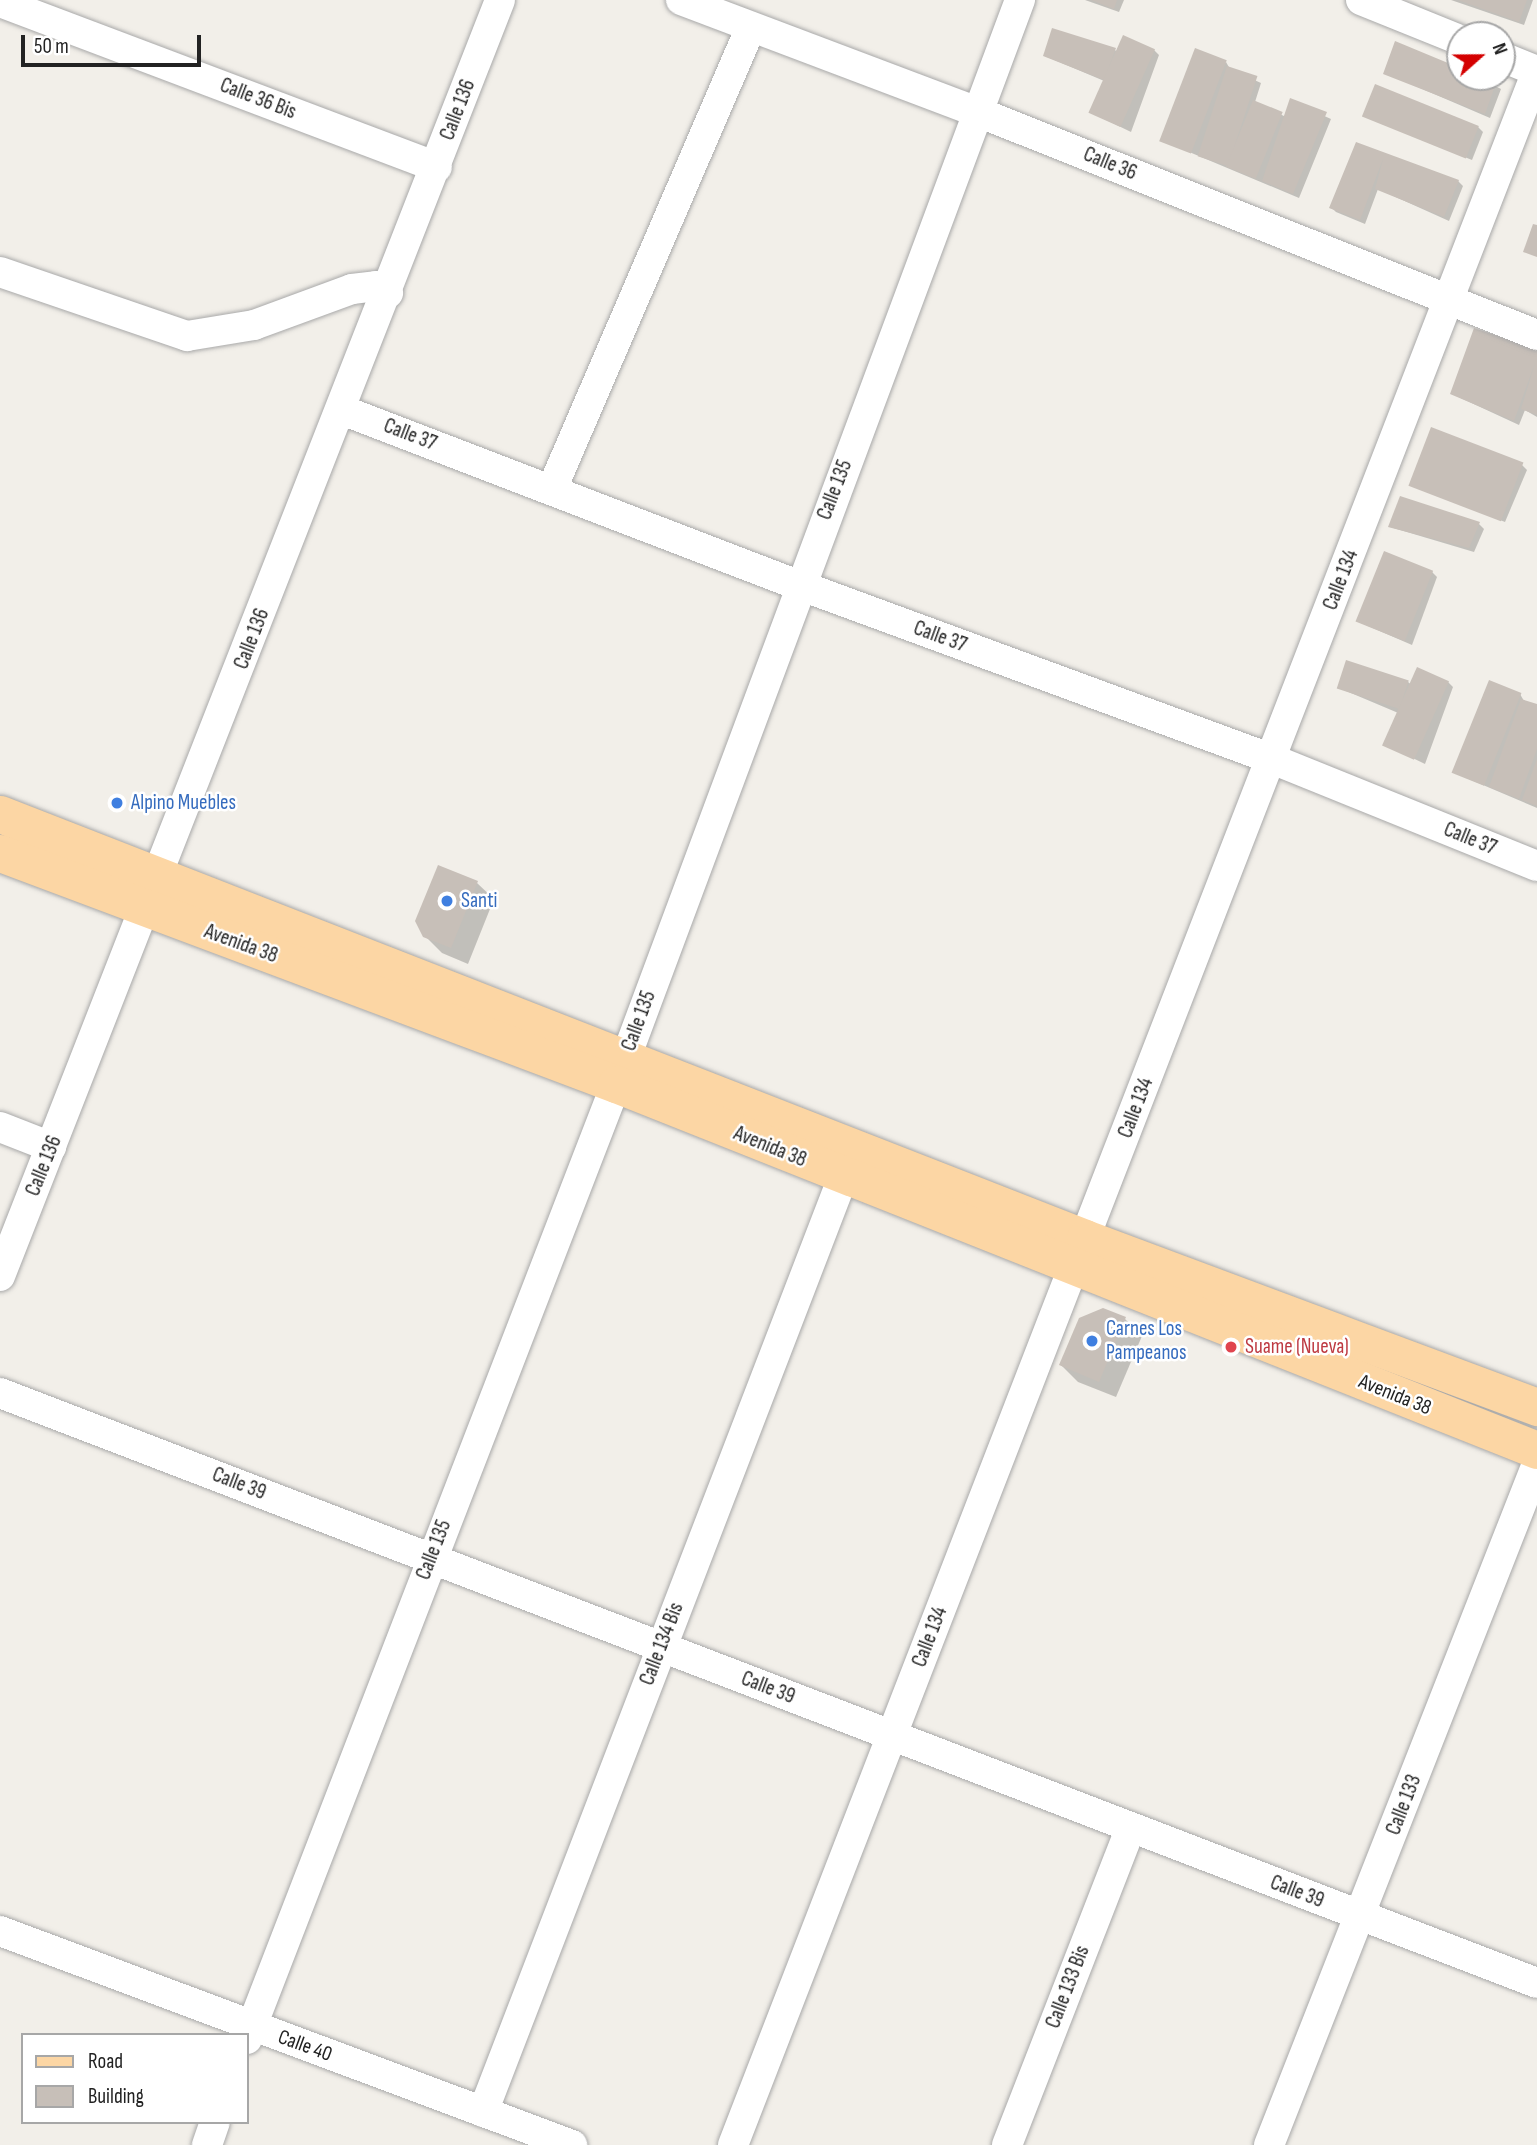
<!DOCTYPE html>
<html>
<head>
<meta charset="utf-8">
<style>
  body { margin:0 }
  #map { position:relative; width:1537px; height:2145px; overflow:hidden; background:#f2efe9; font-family:"Sofia Sans Condensed",sans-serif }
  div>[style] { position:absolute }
  .shadow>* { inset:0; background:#0003 }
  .building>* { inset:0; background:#c7bfb8; transform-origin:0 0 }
  .roads { filter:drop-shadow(0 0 2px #a9a9a9) drop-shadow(0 0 2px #a9a9a9) }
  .minor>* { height:30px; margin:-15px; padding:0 15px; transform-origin:15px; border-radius:15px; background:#fff }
  .major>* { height:37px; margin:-18.5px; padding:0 18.5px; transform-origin:18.5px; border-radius:18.5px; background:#fcd6a4 }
  .dots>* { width:19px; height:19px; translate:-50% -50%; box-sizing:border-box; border:4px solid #fff; border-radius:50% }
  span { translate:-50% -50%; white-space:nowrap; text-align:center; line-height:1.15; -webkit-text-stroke:5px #fff; paint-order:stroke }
  .street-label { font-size:21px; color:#222 }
  .shop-label { font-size:21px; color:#366cbe }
  .left { translate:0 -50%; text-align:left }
  .health-label { font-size:21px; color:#be3a42 }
  .legend { position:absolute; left:21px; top:2033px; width:228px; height:91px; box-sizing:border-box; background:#fff; border:2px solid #a7a7a7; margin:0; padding:9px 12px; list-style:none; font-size:21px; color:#222 }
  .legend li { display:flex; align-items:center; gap:14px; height:35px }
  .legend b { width:35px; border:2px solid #a7a7a7 }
  .north { position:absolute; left:1446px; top:21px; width:70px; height:70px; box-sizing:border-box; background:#fff; border:2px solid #a7a7a7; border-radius:50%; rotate:69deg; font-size:19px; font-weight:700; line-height:28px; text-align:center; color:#222 }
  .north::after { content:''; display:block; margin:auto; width:24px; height:32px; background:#d40000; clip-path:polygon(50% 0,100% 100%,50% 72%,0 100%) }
  .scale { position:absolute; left:21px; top:35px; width:180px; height:32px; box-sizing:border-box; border:4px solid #222; border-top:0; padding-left:9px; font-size:21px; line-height:24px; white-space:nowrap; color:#222; -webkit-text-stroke:5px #fff; paint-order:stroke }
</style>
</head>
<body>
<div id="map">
  <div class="shadow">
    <i style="clip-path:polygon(1085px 0,1124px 0,1119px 12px)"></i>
    <i style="clip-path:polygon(1451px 0,1533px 0,1524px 25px)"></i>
    <i style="clip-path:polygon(1115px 50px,1119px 54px,1154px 50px,1159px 55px,1131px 132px,1098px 116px,1109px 83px,1045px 56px)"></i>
    <i style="clip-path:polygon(1226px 62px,1230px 69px,1261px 83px,1255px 102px,1286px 117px,1291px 101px,1331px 119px,1299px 198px,1163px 141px)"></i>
    <i style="clip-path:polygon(1460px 70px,1460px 77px,1478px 77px,1501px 89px,1490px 118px,1385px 73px)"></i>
    <i style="clip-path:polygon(1363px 116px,1478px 127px,1483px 132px,1472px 160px)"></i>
    <i style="clip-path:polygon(1357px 144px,1458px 181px,1463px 186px,1449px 221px,1378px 189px,1365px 224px,1336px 212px,1331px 207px)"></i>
    <i style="clip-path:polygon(1537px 352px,1537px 417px,1525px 410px,1519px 425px,1452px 394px)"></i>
    <i style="clip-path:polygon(1522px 465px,1527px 470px,1505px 522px,1411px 485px)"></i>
    <i style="clip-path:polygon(1479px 524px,1484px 529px,1474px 552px,1390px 527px)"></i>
    <i style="clip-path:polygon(1432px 572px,1437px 577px,1412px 645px,1359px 622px)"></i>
    <i style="clip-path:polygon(1408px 682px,1413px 686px,1448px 682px,1453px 687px,1425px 764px,1392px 748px,1403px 715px,1339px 688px)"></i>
    <i style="clip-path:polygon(1520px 694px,1524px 701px,1537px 706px,1537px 808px,1457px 774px)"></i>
    <i style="clip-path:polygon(477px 883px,494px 899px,468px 964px,442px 953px,425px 936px)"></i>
    <i style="clip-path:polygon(1125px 1319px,1142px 1336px,1116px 1397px,1078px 1382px,1061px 1365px)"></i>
  </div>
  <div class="building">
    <i style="clip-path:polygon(1091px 0,1117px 0,1114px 9px)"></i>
    <i style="clip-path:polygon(1458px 0,1527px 0,1519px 22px)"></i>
    <i style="clip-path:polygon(1052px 28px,1116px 48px,1104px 80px,1043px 56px)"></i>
    <i style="left:1123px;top:35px;width:35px;height:85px;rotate:24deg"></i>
    <i style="clip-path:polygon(1395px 41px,1460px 68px,1460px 77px,1496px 83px,1485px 114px,1383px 74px)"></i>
    <i style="left:1195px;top:48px;width:34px;height:100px;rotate:21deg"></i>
    <i style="left:1227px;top:66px;width:32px;height:95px;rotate:18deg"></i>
    <i style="left:1375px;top:84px;width:112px;height:35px;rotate:22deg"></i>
    <i style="clip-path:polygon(1290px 98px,1327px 112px,1293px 194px,1262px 181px)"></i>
    <i style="left:1253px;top:100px;width:32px;height:72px;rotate:22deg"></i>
    <i style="clip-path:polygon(1356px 142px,1459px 180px,1444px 217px,1375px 189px,1383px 159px,1360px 220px,1329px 208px)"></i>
    <i style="clip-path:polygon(1533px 224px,1537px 225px,1537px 257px,1523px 252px)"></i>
    <i style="clip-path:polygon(1474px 328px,1537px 349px,1537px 415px,1521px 409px,1535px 363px,1514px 421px,1450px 394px)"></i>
    <i style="left:1431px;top:427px;width:99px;height:63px;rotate:21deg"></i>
    <i style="clip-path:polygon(1400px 496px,1480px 522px,1469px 548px,1388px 527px)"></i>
    <i style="left:1384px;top:551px;width:53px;height:76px;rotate:22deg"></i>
    <i style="left:1346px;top:660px;width:66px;height:30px;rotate:18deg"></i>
    <i style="left:1417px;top:667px;width:35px;height:86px;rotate:24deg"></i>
    <i style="left:1489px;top:680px;width:35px;height:100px;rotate:22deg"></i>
    <i style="clip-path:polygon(1521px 699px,1537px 704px,1537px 749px,1519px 799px,1489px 787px)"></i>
    <i style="clip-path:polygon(1537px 759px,1537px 806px,1522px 800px)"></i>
    <i style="clip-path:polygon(438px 865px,478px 881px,451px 948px,423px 937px,415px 921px)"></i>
    <i style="clip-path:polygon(1103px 1308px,1126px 1317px,1099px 1382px,1059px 1365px,1079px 1318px)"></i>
  </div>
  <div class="roads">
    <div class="minor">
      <i style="left:681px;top:0;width:317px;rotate:20.7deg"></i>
      <i style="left:978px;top:112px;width:602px;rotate:21.75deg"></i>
      <i style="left:1361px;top:0;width:107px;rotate:22deg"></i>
      <i style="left:0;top:2px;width:467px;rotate:20.7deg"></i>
      <i style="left:1502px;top:57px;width:38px;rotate:22deg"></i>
      <i style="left:0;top:272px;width:198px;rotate:18.9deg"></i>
      <i style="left:187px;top:336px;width:68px;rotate:-9.3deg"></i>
      <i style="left:254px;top:325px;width:104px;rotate:-20.2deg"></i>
      <i style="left:352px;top:289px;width:24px;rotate:-7deg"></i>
      <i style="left:376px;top:286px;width:14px;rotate:30deg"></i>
      <i style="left:342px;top:410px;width:489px;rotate:21deg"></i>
      <i style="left:799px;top:585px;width:504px;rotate:20.2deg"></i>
      <i style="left:1272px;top:759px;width:286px;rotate:22deg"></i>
      <i style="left:552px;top:489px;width:503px;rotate:-66.7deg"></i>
      <i style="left:0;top:1127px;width:55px;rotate:21.4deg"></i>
      <i style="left:0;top:1276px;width:1370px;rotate:-68.6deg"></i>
      <i style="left:0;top:1393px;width:1646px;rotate:21deg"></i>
      <i style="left:0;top:1931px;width:611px;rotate:20.51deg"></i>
      <i style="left:247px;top:2039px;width:1024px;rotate:-68.87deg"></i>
      <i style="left:616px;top:1084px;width:1157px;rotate:-69.56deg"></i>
      <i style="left:483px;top:2112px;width:1002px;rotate:-68.94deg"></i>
      <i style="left:207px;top:2145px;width:24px;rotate:-71deg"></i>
      <i style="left:733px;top:2145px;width:2224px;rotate:-68.81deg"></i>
      <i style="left:1007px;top:2145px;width:339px;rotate:-68.7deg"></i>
      <i style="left:1269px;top:2145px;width:732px;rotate:-68.52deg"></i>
    </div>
    <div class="major">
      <i style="left:0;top:814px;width:1165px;rotate:21.34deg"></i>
      <i style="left:1085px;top:1238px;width:483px;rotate:20.5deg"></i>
      <i style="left:0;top:853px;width:658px;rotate:20.56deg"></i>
      <i style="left:616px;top:1084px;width:991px;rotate:21.67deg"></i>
    </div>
  </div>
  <div class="dots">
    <i style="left:117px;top:803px;background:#3f7fe0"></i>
    <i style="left:447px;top:901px;background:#3f7fe0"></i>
    <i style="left:1092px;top:1341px;background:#3f7fe0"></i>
    <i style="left:1231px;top:1347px;background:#e0444e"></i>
  </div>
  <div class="street-label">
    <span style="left:258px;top:99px;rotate:21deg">Calle 36 Bis</span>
    <span style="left:458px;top:110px;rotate:-69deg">Calle 136</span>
    <span style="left:1110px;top:164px;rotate:22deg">Calle 36</span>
    <span style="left:410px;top:435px;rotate:21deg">Calle 37</span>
    <span style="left:835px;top:490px;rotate:-69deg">Calle 135</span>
    <span style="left:1341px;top:580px;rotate:-69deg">Calle 134</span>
    <span style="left:940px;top:637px;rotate:20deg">Calle 37</span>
    <span style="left:252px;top:639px;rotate:-69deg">Calle 136</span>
    <span style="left:1470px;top:839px;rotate:22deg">Calle 37</span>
    <span style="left:241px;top:944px;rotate:20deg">Avenida 38</span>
    <span style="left:639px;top:1021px;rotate:-70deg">Calle 135</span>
    <span style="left:1136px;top:1108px;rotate:-69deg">Calle 134</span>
    <span style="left:770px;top:1147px;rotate:22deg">Avenida 38</span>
    <span style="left:44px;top:1166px;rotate:-68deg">Calle 136</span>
    <span style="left:1395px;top:1395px;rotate:22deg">Avenida 38</span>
    <span style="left:239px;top:1484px;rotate:21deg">Calle 39</span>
    <span style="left:434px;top:1550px;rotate:-69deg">Calle 135</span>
    <span style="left:930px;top:1637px;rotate:-69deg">Calle 134</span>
    <span style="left:662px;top:1644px;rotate:-69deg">Calle 134 Bis</span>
    <span style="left:768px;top:1688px;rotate:21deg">Calle 39</span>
    <span style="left:1404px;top:1805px;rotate:-69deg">Calle 133</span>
    <span style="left:1297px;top:1892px;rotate:21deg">Calle 39</span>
    <span style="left:1068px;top:1987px;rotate:-69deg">Calle 133 Bis</span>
    <span style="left:305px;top:2046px;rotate:20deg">Calle 40</span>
  </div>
  <div class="shop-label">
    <span class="left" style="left:131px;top:803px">Alpino Muebles</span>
    <span class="left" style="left:461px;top:901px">Santi</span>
    <span class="left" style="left:1106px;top:1341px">Carnes Los<br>Pampeanos</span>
  </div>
  <div class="health-label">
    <span class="left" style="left:1245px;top:1347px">Suame (Nueva)</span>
  </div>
  <ul class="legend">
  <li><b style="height:9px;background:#fcd6a4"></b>Road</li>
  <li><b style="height:19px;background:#c7bfb8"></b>Building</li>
  </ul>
  <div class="north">N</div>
  <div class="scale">50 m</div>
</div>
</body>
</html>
